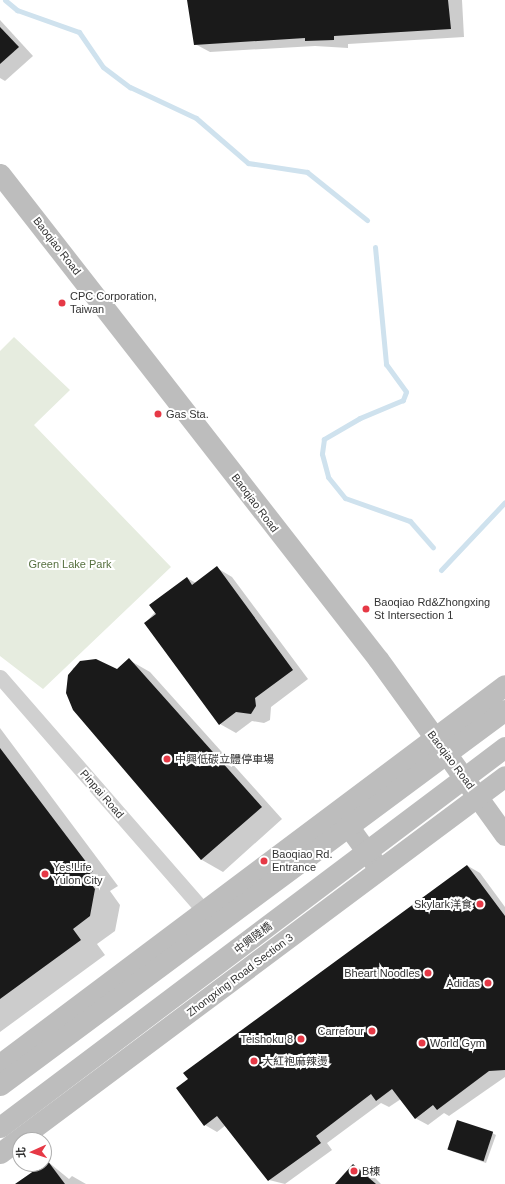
<!DOCTYPE html>
<html>
<head>
<meta charset="utf-8">
<style>
  body { margin:0 }
  #map { position:relative; width:505px; height:1184px; overflow:hidden; background:#fff; font-family:Arial,"Noto Sans TC",sans-serif }
  div>[style] { position:absolute }
  .green>* { inset:0; background:#e6ecdf }
  .shadow>* { inset:0; background:#0003 }
  .stream>* { height:5px; margin:-2.5px; padding:0 2.5px; transform-origin:2.5px; border-radius:2.5px; background:#cfe2ee }
  .building>* { inset:0; background:#1a1a1a; transform-origin:0 0 }
  .street>* { height:15px; margin:-7.5px; padding:0 7.5px; transform-origin:7.5px; border-radius:7.5px; background:#d0d0d0 }
  .secondary>* { height:21px; margin:-10.5px; padding:0 10.5px; transform-origin:10.5px; border-radius:10.5px; background:#bdbdbd }
  .secondary-bridge>* { height:21px; margin:-10.5px; padding:0 10.5px; transform-origin:10.5px; border-radius:10.5px; background:#bdbdbd }
  .dots>* { width:11px; height:11px; translate:-50% -50%; box-sizing:border-box; border:2px solid #fff; border-radius:50% }
  span { translate:-50% -50%; white-space:nowrap; text-align:center; line-height:1.15; -webkit-text-stroke:4px #fff; paint-order:stroke }
  .street-label { font-size:11px; color:#333 }
  .poi-label { font-size:11px; color:#333 }
  .left { translate:0 -50%; text-align:left }
  .right { translate:-100% -50%; text-align:right }
  .park-label { font-size:11px; color:#56703f }
  .north { position:absolute; left:12px; top:1132px; width:40px; height:40px; box-sizing:border-box; background:#fff; border:1px solid #adadad; border-radius:50%; rotate:267deg; font-size:11px; font-weight:700; line-height:16px; text-align:center; color:#333 }
  .north::after { content:''; display:block; margin:auto; width:14px; height:18px; background:#e63946; clip-path:polygon(50% 0,100% 100%,50% 72%,0 100%) }
</style>
</head>
<body>
<div id="map">
  <div class="green">
    <i style="clip-path:polygon(14px 337px,70px 390px,34px 425px,171px 567px,43px 689px,0 656px,0 351px)"></i>
  </div>
  <div class="shadow">
    <i style="clip-path:polygon(188px 0,462px 0,464px 37px,348px 44px,348px 48px,315px 46px,210px 52px,195px 44px)"></i>
    <i style="clip-path:polygon(0 20px,33px 56px,5px 81px,0 78px)"></i>
    <i style="clip-path:polygon(217px 568px,232px 577px,308px 679px,271px 707px,270px 720px,264px 723px,252px 721px,236px 733px,220px 724px,145px 623px,187px 578px,196px 583px)"></i>
    <i style="clip-path:polygon(96px 660px,118px 670px,129px 660px,150px 672px,282px 819px,223px 872px,202px 860px,74px 710px,67px 693px,73px 668px)"></i>
    <i style="clip-path:polygon(0 728px,118px 886px,110px 891px,120px 905px,115px 931px,97px 944px,105px 955px,0 1032px)"></i>
    <i style="clip-path:polygon(468px 866px,480px 873px,505px 907px,505px 1077px,449px 1116px,444px 1113px,428px 1125px,415px 1118px,401px 1099px,389px 1107px,381px 1103px,327px 1143px,332px 1150px,285px 1184px,269px 1180px,226px 1125px,217px 1132px,205px 1125px)"></i>
    <i style="clip-path:polygon(492px 1133px,496px 1135px,486px 1163px,452px 1151px)"></i>
    <i style="clip-path:polygon(47px 1161px,69px 1179px,72px 1176px,86px 1184px,16px 1184px)"></i>
    <i style="clip-path:polygon(353px 1165px,374px 1177px,381px 1184px,336px 1184px)"></i>
  </div>
  <div class="stream">
    <i style="left:5px;top:0;width:16px;rotate:40deg"></i>
    <i style="left:17px;top:10px;width:66px;rotate:19.5deg"></i>
    <i style="left:79px;top:32px;width:42px;rotate:55.6deg"></i>
    <i style="left:103px;top:67px;width:34px;rotate:37deg"></i>
    <i style="left:130px;top:87px;width:73px;rotate:25.2deg"></i>
    <i style="left:196px;top:118px;width:69px;rotate:40.9deg"></i>
    <i style="left:248px;top:163px;width:60px;rotate:8.7deg"></i>
    <i style="left:307px;top:172px;width:77px;rotate:38.7deg"></i>
    <i style="left:375px;top:247px;width:118px;rotate:84.6deg"></i>
    <i style="left:386px;top:364px;width:34px;rotate:54deg"></i>
    <i style="left:406px;top:392px;width:9px;rotate:111deg"></i>
    <i style="left:403px;top:400px;width:47px;rotate:157.3deg"></i>
    <i style="left:360px;top:418px;width:42px;rotate:149.7deg"></i>
    <i style="left:324px;top:439px;width:15px;rotate:98deg"></i>
    <i style="left:322px;top:454px;width:24px;rotate:75deg"></i>
    <i style="left:328px;top:477px;width:27px;rotate:51deg"></i>
    <i style="left:345px;top:498px;width:69px;rotate:19.5deg"></i>
    <i style="left:410px;top:521px;width:35px;rotate:49deg"></i>
    <i style="left:441px;top:570px;width:93px;rotate:-46.7deg"></i>
  </div>
  <div class="building">
    <i style="clip-path:polygon(187px 0,448px 0,451px 29px,334px 36px,334px 40px,305px 41px,305px 38px,194px 45px)"></i>
    <i style="clip-path:polygon(0 27px,19px 47px,0 64px)"></i>
    <i style="clip-path:polygon(217px 566px,293px 670px,255px 698px,256px 706px,251px 714px,236px 712px,219px 725px,144px 623px,156px 614px,149px 605px,187px 577px,192px 585px)"></i>
    <i style="clip-path:polygon(129px 658px,262px 807px,201px 860px,73px 710px,66px 693px,68px 675px,80px 661px,96px 659px,117px 669px)"></i>
    <i style="clip-path:polygon(0 748px,93px 871px,86px 877px,95px 889px,90px 916px,73px 929px,81px 940px,0 999px)"></i>
    <i style="clip-path:polygon(467px 865px,505px 916px,505px 1070px,489px 1071px,437px 1110px,433px 1105px,415px 1119px,392px 1089px,376px 1101px,371px 1094px,316px 1136px,321px 1143px,268px 1181px,217px 1116px,204px 1126px,176px 1088px,188px 1079px,183px 1073px)"></i>
    <i style="left:457px;top:1120px;width:38px;height:31px;rotate:18deg"></i>
    <i style="clip-path:polygon(47px 1160px,65px 1184px,15px 1184px,44px 1164px)"></i>
    <i style="clip-path:polygon(353px 1164px,376px 1184px,335px 1184px)"></i>
  </div>
  <div class="street">
    <i style="left:0;top:677px;width:310px;rotate:48.9deg"></i>
  </div>
  <div class="secondary">
    <i style="left:0;top:174px;width:615px;rotate:52.07deg"></i>
    <i style="left:378px;top:659px;width:217px;rotate:54.2deg"></i>
    <i style="left:338px;top:812px;width:67px;rotate:54.2deg"></i>
    <i style="left:0;top:1064px;width:631px;rotate:-36.89deg"></i>
    <i style="left:0;top:1153px;width:630px;rotate:-36.74deg"></i>
  </div>
  <div class="secondary-bridge">
    <i style="left:0;top:1085px;width:629px;rotate:-36.6deg"></i>
    <i style="left:0;top:1127px;width:632px;rotate:-36.96deg"></i>
  </div>
  <div class="dots">
    <i style="left:62px;top:303px;background:#e63946"></i>
    <i style="left:158px;top:414px;background:#e63946"></i>
    <i style="left:366px;top:609px;background:#e63946"></i>
    <i style="left:167px;top:759px;background:#e63946"></i>
    <i style="left:264px;top:861px;background:#e63946"></i>
    <i style="left:45px;top:874px;background:#e63946"></i>
    <i style="left:480px;top:904px;background:#e63946"></i>
    <i style="left:428px;top:973px;background:#e63946"></i>
    <i style="left:488px;top:983px;background:#e63946"></i>
    <i style="left:372px;top:1031px;background:#e63946"></i>
    <i style="left:301px;top:1039px;background:#e63946"></i>
    <i style="left:422px;top:1043px;background:#e63946"></i>
    <i style="left:254px;top:1061px;background:#e63946"></i>
    <i style="left:354px;top:1171px;background:#e63946"></i>
  </div>
  <div class="street-label">
    <span style="left:57px;top:246px;rotate:52deg">Baoqiao Road</span>
    <span style="left:255px;top:503px;rotate:53deg">Baoqiao Road</span>
    <span style="left:451px;top:760px;rotate:53deg">Baoqiao Road</span>
    <span style="left:102px;top:794px;rotate:49deg">Pinpai Road</span>
    <span style="left:253px;top:938px;rotate:-37deg">中興陸橋</span>
    <span style="left:240px;top:975px;rotate:-37deg">Zhongxing Road Section 3</span>
  </div>
  <div class="poi-label">
    <span class="left" style="left:70px;top:303px">CPC Corporation,<br>Taiwan</span>
    <span class="left" style="left:166px;top:414px">Gas Sta.</span>
    <span class="left" style="left:374px;top:609px">Baoqiao Rd&amp;Zhongxing<br>St Intersection 1</span>
    <span class="left" style="left:175px;top:759px">中興低碳立體停車場</span>
    <span class="left" style="left:272px;top:861px">Baoqiao Rd.<br>Entrance</span>
    <span class="left" style="left:53px;top:874px">Yes!Life<br>Yulon City</span>
    <span class="right" style="left:472px;top:904px">Skylark洋食</span>
    <span class="right" style="left:420px;top:973px">Bheart Noodles</span>
    <span class="right" style="left:480px;top:983px">Adidas</span>
    <span class="right" style="left:364px;top:1031px">Carrefour</span>
    <span class="right" style="left:293px;top:1039px">Teishoku 8</span>
    <span class="left" style="left:430px;top:1043px">World Gym</span>
    <span class="left" style="left:262px;top:1061px">大紅袍麻辣燙</span>
    <span class="left" style="left:362px;top:1171px">B棟</span>
  </div>
  <div class="park-label">
    <span style="left:70px;top:564px">Green Lake Park</span>
  </div>
  <div class="north">北</div>
</div>
</body>
</html>
